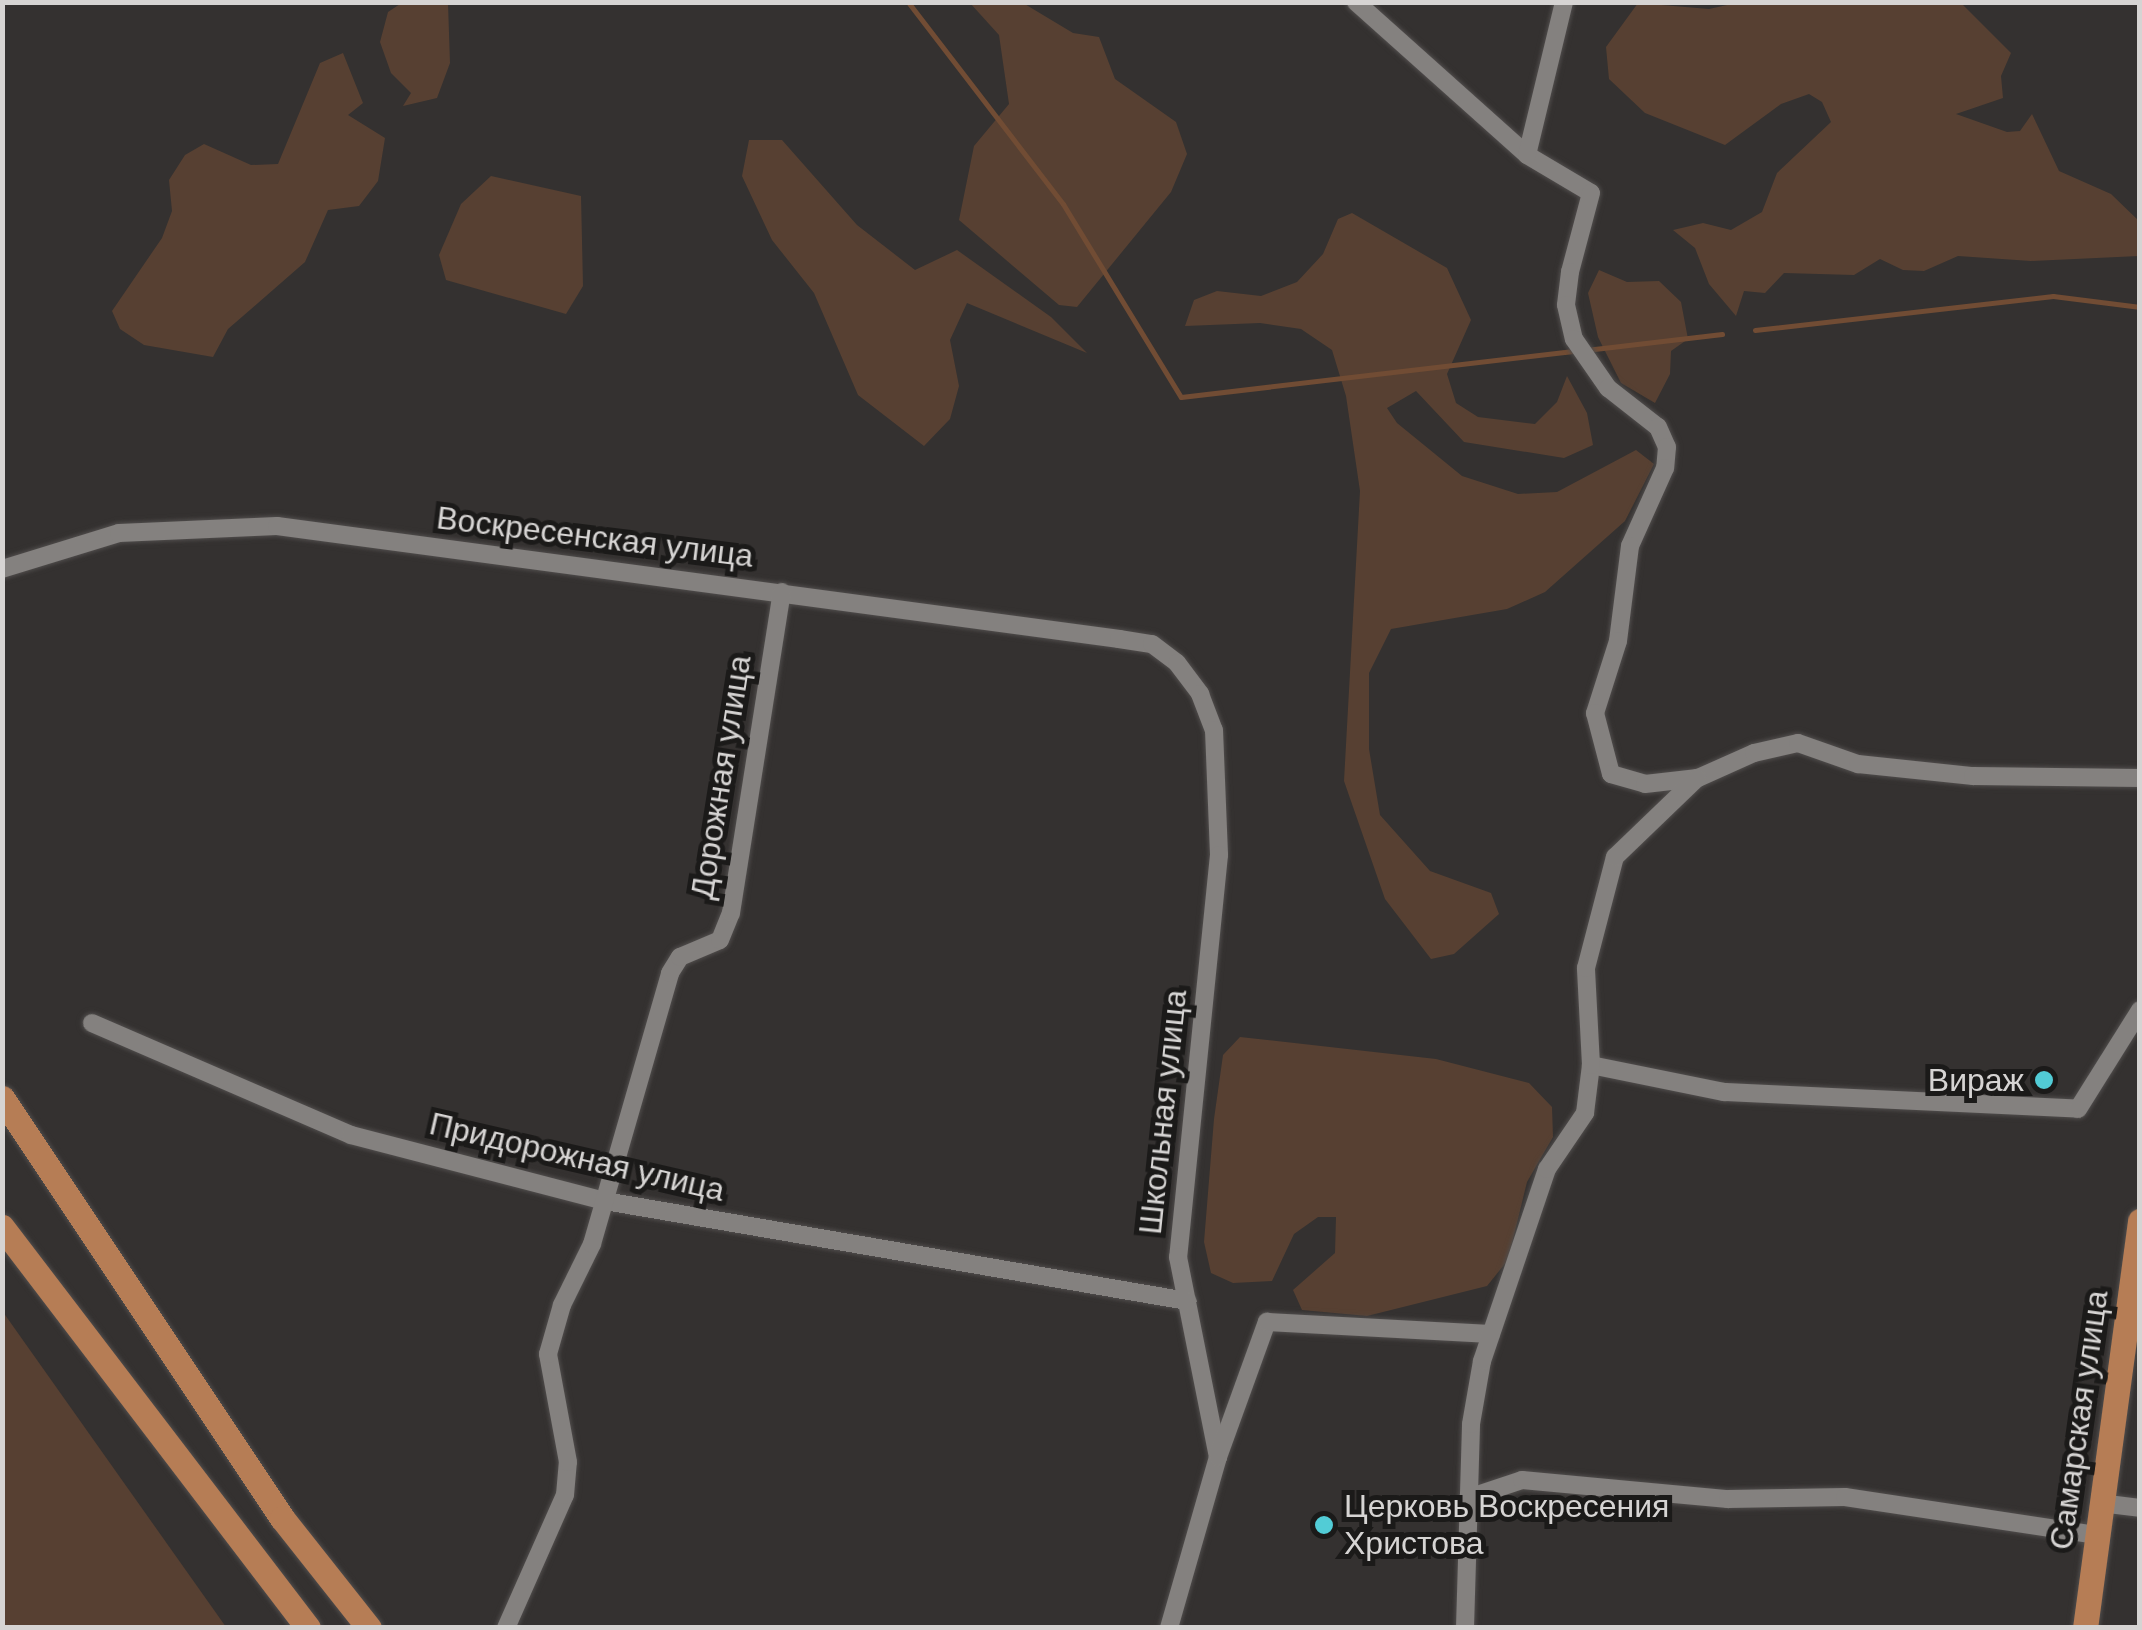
<!DOCTYPE html>
<html>
<head>
<meta charset="utf-8">
<style>
  body { margin:0 }
  #map { position:relative; width:2142px; height:1630px; overflow:hidden; background:#343130; font-family:Arial,sans-serif }
  div>[style] { position:absolute }
  .green>* { inset:0; background:#574032 }
  .stream>* { height:5px; margin:-2.5px; padding:0 2.5px; transform-origin:2.5px; border-radius:2.5px; background:#714c34 }
  .roads { filter:drop-shadow(0 0 2px #504d4c) drop-shadow(0 0 2px #504d4c) }
  .street>* { height:18px; margin:-9px; padding:0 9px; transform-origin:9px; border-radius:9px; background:#84817f }
  .primary>* { height:25px; margin:-12.5px; padding:0 12.5px; transform-origin:12.5px; border-radius:12.5px; background:#b67d55 }
  .dots>* { width:28px; height:28px; translate:-50% -50%; box-sizing:border-box; border:5px solid #1b1a19; border-radius:50% }
  span { translate:-50% -50%; white-space:nowrap; text-align:center; line-height:1.15; -webkit-text-stroke:10px #1b1a19; paint-order:stroke }
  .street-label { font-size:32px; color:#d6d4d3 }
  .poi-label { font-size:32px; color:#d6d4d3 }
  .right { translate:-100% -50%; text-align:right }
  .left { translate:0 -50%; text-align:left }
  .frame { position:absolute; inset:0; border:5px solid #d6d4d3; pointer-events:none }
</style>
</head>
<body>
<div id="map">
  <div class="green">
    <i style="clip-path:polygon(403px 2px,448px 3px,450px 63px,437px 98px,403px 106px,411px 93px,391px 73px,380px 42px,388px 12px)"></i>
    <i style="clip-path:polygon(970px 3px,1023px 3px,1073px 33px,1099px 37px,1115px 79px,1176px 122px,1187px 154px,1171px 192px,1077px 307px,1059px 305px,959px 220px,974px 146px,1009px 104px,999px 35px)"></i>
    <i style="clip-path:polygon(1736px 3px,1961px 3px,2011px 53px,2001px 76px,2003px 98px,1956px 114px,2007px 132px,2020px 131px,2032px 114px,2059px 171px,2111px 194px,2139px 221px,2139px 256px,2031px 261px,1958px 256px,1924px 271px,1903px 270px,1880px 259px,1854px 275px,1784px 273px,1765px 293px,1744px 291px,1736px 316px,1709px 284px,1695px 248px,1673px 230px,1703px 223px,1731px 230px,1762px 212px,1777px 173px,1831px 122px,1822px 102px,1809px 94px,1781px 104px,1725px 145px,1645px 113px,1609px 79px,1606px 47px,1638px 3px,1709px 9px)"></i>
    <i style="clip-path:polygon(343px 53px,363px 103px,348px 115px,385px 138px,378px 181px,359px 206px,328px 210px,305px 262px,228px 329px,213px 357px,144px 345px,120px 329px,112px 311px,162px 238px,172px 211px,169px 180px,185px 155px,204px 144px,251px 165px,278px 164px,320px 63px)"></i>
    <i style="clip-path:polygon(749px 140px,782px 140px,857px 225px,915px 270px,957px 250px,1051px 317px,1087px 353px,967px 303px,950px 340px,959px 386px,950px 419px,924px 446px,858px 395px,814px 293px,772px 240px,742px 176px)"></i>
    <i style="clip-path:polygon(491px 176px,581px 196px,583px 286px,566px 314px,446px 280px,439px 255px,461px 204px)"></i>
    <i style="clip-path:polygon(1352px 213px,1447px 268px,1471px 320px,1447px 374px,1456px 403px,1478px 417px,1535px 424px,1557px 402px,1567px 376px,1587px 413px,1593px 445px,1564px 458px,1464px 442px,1416px 391px,1387px 408px,1397px 423px,1462px 476px,1518px 494px,1557px 492px,1636px 450px,1654px 464px,1625px 521px,1545px 592px,1507px 609px,1391px 629px,1369px 673px,1369px 749px,1380px 815px,1430px 871px,1491px 893px,1499px 914px,1454px 954px,1431px 959px,1385px 899px,1344px 781px,1360px 491px,1346px 396px,1332px 350px,1301px 329px,1260px 323px,1185px 326px,1194px 300px,1217px 291px,1261px 296px,1297px 282px,1323px 254px,1338px 219px)"></i>
    <i style="clip-path:polygon(1599px 270px,1627px 282px,1659px 281px,1681px 302px,1688px 339px,1671px 351px,1670px 374px,1655px 403px,1621px 383px,1598px 337px,1588px 293px)"></i>
    <i style="clip-path:polygon(1240px 1037px,1436px 1059px,1529px 1083px,1552px 1107px,1553px 1137px,1527px 1182px,1508px 1260px,1487px 1286px,1367px 1316px,1302px 1310px,1293px 1290px,1335px 1253px,1336px 1217px,1318px 1217px,1294px 1234px,1272px 1281px,1233px 1283px,1211px 1273px,1204px 1242px,1214px 1119px,1223px 1055px)"></i>
    <i style="clip-path:polygon(2px 1312px,3px 1312px,226px 1627px,3px 1627px)"></i>
  </div>
  <div class="stream">
    <i style="left:908px;top:2px;width:255px;rotate:52.5deg"></i>
    <i style="left:1063px;top:204px;width:226px;rotate:58.6deg"></i>
    <i style="left:1181px;top:397px;width:397px;rotate:-6.7deg"></i>
    <i style="left:1755px;top:330px;width:300px;rotate:-6.5deg"></i>
    <i style="left:2053px;top:296px;width:88px;rotate:7.2deg"></i>
    <i style="left:1586px;top:350px;width:137px;rotate:-6.7deg"></i>
  </div>
  <div class="roads">
    <div class="street">
      <i style="left:1356px;top:2px;width:229px;rotate:41.8deg"></i>
      <i style="left:1527px;top:155px;width:74px;rotate:30.7deg"></i>
      <i style="left:1591px;top:193px;width:82px;rotate:104.9deg"></i>
      <i style="left:1570px;top:272px;width:33px;rotate:97deg"></i>
      <i style="left:1566px;top:305px;width:35px;rotate:77deg"></i>
      <i style="left:1574px;top:339px;width:60px;rotate:55.2deg"></i>
      <i style="left:1608px;top:388px;width:63px;rotate:38deg"></i>
      <i style="left:1658px;top:427px;width:22px;rotate:66deg"></i>
      <i style="left:1667px;top:447px;width:21px;rotate:95deg"></i>
      <i style="left:1665px;top:468px;width:85px;rotate:114.2deg"></i>
      <i style="left:1630px;top:546px;width:96px;rotate:97.2deg"></i>
      <i style="left:1618px;top:641px;width:76px;rotate:107.7deg"></i>
      <i style="left:1595px;top:713px;width:63px;rotate:75.3deg"></i>
      <i style="left:1611px;top:774px;width:35px;rotate:16deg"></i>
      <i style="left:1645px;top:784px;width:53px;rotate:-6.5deg"></i>
      <i style="left:1698px;top:778px;width:61px;rotate:-24.1deg"></i>
      <i style="left:1754px;top:753px;width:45px;rotate:-12.8deg"></i>
      <i style="left:1798px;top:743px;width:64px;rotate:19.3deg"></i>
      <i style="left:1858px;top:764px;width:116px;rotate:6deg"></i>
      <i style="left:1973px;top:776px;width:167px;rotate:0.7deg"></i>
      <i style="left:1527px;top:155px;width:157px;rotate:-76.4deg"></i>
      <i style="left:2px;top:569px;width:122px;rotate:-17.1deg"></i>
      <i style="left:119px;top:533px;width:158px;rotate:-2.5deg"></i>
      <i style="left:277px;top:526px;width:850px;rotate:7.64deg"></i>
      <i style="left:1119px;top:639px;width:33px;rotate:9deg"></i>
      <i style="left:1152px;top:644px;width:31px;rotate:37deg"></i>
      <i style="left:1177px;top:663px;width:39px;rotate:53deg"></i>
      <i style="left:1200px;top:694px;width:39px;rotate:69deg"></i>
      <i style="left:1214px;top:730px;width:125px;rotate:87.7deg"></i>
      <i style="left:1219px;top:855px;width:404px;rotate:95.8deg"></i>
      <i style="left:1178px;top:1257px;width:204px;rotate:78.7deg"></i>
      <i style="left:1218px;top:1457px;width:178px;rotate:106deg"></i>
      <i style="left:92px;top:1023px;width:282px;rotate:23.4deg"></i>
      <i style="left:351px;top:1135px;width:262px;rotate:14.6deg"></i>
      <i style="left:605px;top:1201px;width:591px;rotate:9.75deg"></i>
      <i style="left:1591px;top:1065px;width:136px;rotate:11.5deg"></i>
      <i style="left:1724px;top:1092px;width:354px;rotate:2.7deg"></i>
      <i style="left:2078px;top:1109px;width:117px;rotate:-57.9deg"></i>
      <i style="left:1218px;top:1457px;width:144px;rotate:-70.1deg"></i>
      <i style="left:1267px;top:1322px;width:224px;rotate:3.1deg"></i>
      <i style="left:1468px;top:1498px;width:57px;rotate:-18.4deg"></i>
      <i style="left:1522px;top:1480px;width:207px;rotate:5.3deg"></i>
      <i style="left:1728px;top:1499px;width:117px;rotate:-1deg"></i>
      <i style="left:1845px;top:1497px;width:255px;rotate:8.6deg"></i>
      <i style="left:2100px;top:1503px;width:40px;rotate:7.1deg"></i>
      <i style="left:506px;top:1628px;width:145px;rotate:-66.1deg"></i>
      <i style="left:565px;top:1495px;width:33px;rotate:-85deg"></i>
      <i style="left:568px;top:1462px;width:110px;rotate:-100.5deg"></i>
      <i style="left:548px;top:1354px;width:51px;rotate:-74.1deg"></i>
      <i style="left:562px;top:1305px;width:68px;rotate:-63.8deg"></i>
      <i style="left:592px;top:1244px;width:282px;rotate:-73.9deg"></i>
      <i style="left:670px;top:973px;width:19px;rotate:-58deg"></i>
      <i style="left:680px;top:957px;width:43px;rotate:-23deg"></i>
      <i style="left:720px;top:940px;width:29px;rotate:-68deg"></i>
      <i style="left:731px;top:913px;width:325px;rotate:-81deg"></i>
      <i style="left:1465px;top:1628px;width:204px;rotate:-88.3deg"></i>
      <i style="left:1471px;top:1424px;width:64px;rotate:-80.1deg"></i>
      <i style="left:1482px;top:1361px;width:203px;rotate:-71.3deg"></i>
      <i style="left:1547px;top:1169px;width:68px;rotate:-55.8deg"></i>
      <i style="left:1585px;top:1113px;width:48px;rotate:-82.9deg"></i>
      <i style="left:1591px;top:1065px;width:97px;rotate:-93deg"></i>
      <i style="left:1586px;top:968px;width:115px;rotate:-75.4deg"></i>
      <i style="left:1615px;top:857px;width:114px;rotate:-43.9deg"></i>
    </div>
    <div class="primary">
      <i style="left:2px;top:1098px;width:505px;rotate:56.31deg"></i>
      <i style="left:282px;top:1518px;width:140px;rotate:51.7deg"></i>
      <i style="left:2px;top:1227px;width:504px;rotate:52.65deg"></i>
      <i style="left:2085px;top:1628px;width:411px;rotate:-82.3deg"></i>
    </div>
  </div>
  <div class="dots">
    <i style="left:2044px;top:1080px;background:#52ccd6"></i>
    <i style="left:1324px;top:1525px;background:#52ccd6"></i>
  </div>
  <div class="street-label">
    <span style="left:595px;top:537px;rotate:7deg">Воскресенская улица</span>
    <span style="left:721px;top:777px;rotate:-81deg">Дорожная улица</span>
    <span style="left:1163px;top:1112px;rotate:-84deg">Школьная улица</span>
    <span style="left:577px;top:1157px;rotate:13deg">Придорожная улица</span>
    <span style="left:2079px;top:1420px;rotate:-82deg">Самарская улица</span>
  </div>
  <div class="poi-label">
    <span class="right" style="left:2024px;top:1080px">Вираж</span>
    <span class="left" style="left:1344px;top:1525px">Церковь Воскресения<br>Христова</span>
  </div>
  <div class="frame"></div>
</div>
</body>
</html>
